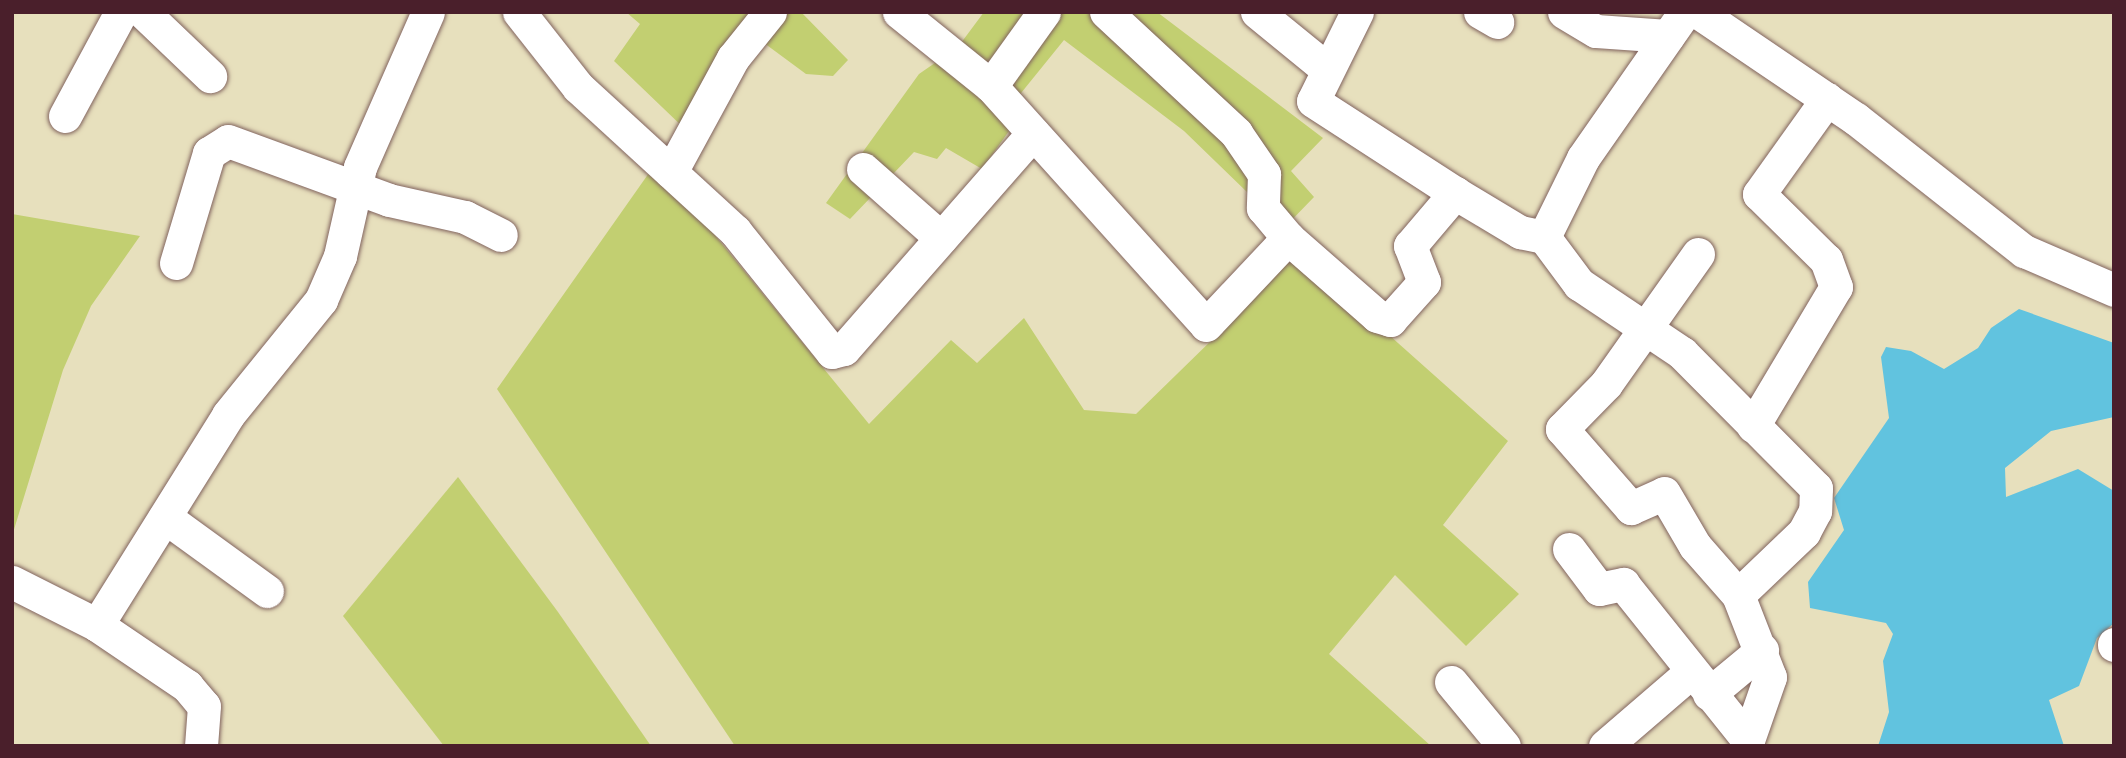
<!DOCTYPE html>
<html>
<head>
<meta charset="utf-8">
<style>
  body { margin:0 }
  #map { position:relative; width:2126px; height:758px; overflow:hidden; background:#e7e0bd; font-family:"Gochi Hand",sans-serif }
  div>[style] { position:absolute }
  .green>* { inset:0; background:#c2cf71 }
  .water>* { inset:0; background:#61c3df }
  .roads { filter:drop-shadow(0 0 2px #81635e) drop-shadow(0 0 2px #81635e) }
  .minor>* { height:33px; margin:-16.5px; padding:0 16.5px; transform-origin:16.5px; border-radius:16.5px; background:#fff }
  span { translate:-50% -50%; white-space:nowrap; text-align:center; line-height:1.15; -webkit-text-stroke:7px #fbf7ec; paint-order:stroke }
  .frame { position:absolute; inset:0; border:14px solid #4a1f2b; pointer-events:none }
</style>
</head>
<body>
<div id="map">
  <div class="green">
    <i style="clip-path:polygon(626px 12px,801px 12px,848px 60px,833px 76px,806px 74px,756px 37px,687px 131px,614px 61px,640px 24px)"></i>
    <i style="clip-path:polygon(984px 12px,1157px 12px,1323px 138px,1291px 171px,1314px 197px,1284px 228px,1184px 131px,1064px 40px,1009px 108px,1009px 131px,982px 169px,946px 148px,937px 159px,914px 152px,850px 219px,826px 203px,919px 74px,958px 47px)"></i>
    <i style="clip-path:polygon(656px 163px,869px 424px,951px 340px,977px 363px,1024px 318px,1084px 410px,1136px 414px,1218px 334px,1288px 245px,1508px 441px,1443px 525px,1519px 594px,1466px 646px,1395px 575px,1329px 654px,1431px 746px,735px 746px,497px 389px)"></i>
    <i style="clip-path:polygon(12px 214px,140px 236px,91px 306px,63px 370px,12px 536px)"></i>
    <i style="clip-path:polygon(458px 477px,558px 612px,651px 746px,444px 746px,343px 616px)"></i>
  </div>
  <div class="water">
    <i style="clip-path:polygon(2019px 309px,2114px 343px,2114px 417px,2051px 431px,2005px 468px,2006px 497px,2078px 469px,2114px 491px,2114px 623px,2097px 638px,2079px 686px,2049px 700px,2064px 746px,1878px 746px,1889px 712px,1883px 661px,1893px 634px,1886px 623px,1810px 608px,1808px 582px,1844px 530px,1834px 498px,1889px 418px,1881px 357px,1886px 347px,1911px 351px,1944px 369px,1978px 348px,1991px 328px)"></i>
  </div>
  <div class="roads">
    <div class="minor">
      <i style="left:143px;top:12px;width:93px;rotate:43.7deg"></i>
      <i style="left:519px;top:12px;width:95px;rotate:51.8deg"></i>
      <i style="left:578px;top:87px;width:213px;rotate:42.5deg"></i>
      <i style="left:735px;top:231px;width:155px;rotate:51.3deg"></i>
      <i style="left:832px;top:352px;width:12px;rotate:-14deg"></i>
      <i style="left:844px;top:349px;width:287px;rotate:-48.8deg"></i>
      <i style="left:899px;top:12px;width:118px;rotate:38.8deg"></i>
      <i style="left:991px;top:86px;width:321px;rotate:48deg"></i>
      <i style="left:1206px;top:325px;width:120px;rotate:-46.7deg"></i>
      <i style="left:1288px;top:238px;width:118px;rotate:41.2deg"></i>
      <i style="left:1377px;top:316px;width:14px;rotate:17deg"></i>
      <i style="left:1390px;top:320px;width:51px;rotate:-48.2deg"></i>
      <i style="left:1424px;top:282px;width:39px;rotate:-111deg"></i>
      <i style="left:1410px;top:246px;width:70px;rotate:-49.7deg"></i>
      <i style="left:1455px;top:193px;width:76px;rotate:31deg"></i>
      <i style="left:1520px;top:232px;width:25px;rotate:12deg"></i>
      <i style="left:1544px;top:237px;width:88px;rotate:-63.7deg"></i>
      <i style="left:1583px;top:158px;width:178px;rotate:-55.1deg"></i>
      <i style="left:1106px;top:12px;width:178px;rotate:42.9deg"></i>
      <i style="left:1236px;top:133px;width:50px;rotate:55.7deg"></i>
      <i style="left:1264px;top:174px;width:34px;rotate:92deg"></i>
      <i style="left:1263px;top:208px;width:39px;rotate:50deg"></i>
      <i style="left:1257px;top:12px;width:90px;rotate:39.2deg"></i>
      <i style="left:1357px;top:12px;width:99px;rotate:116.3deg"></i>
      <i style="left:1313px;top:101px;width:169px;rotate:32.9deg"></i>
      <i style="left:1480px;top:12px;width:20px;rotate:30deg"></i>
      <i style="left:1564px;top:12px;width:37px;rotate:31deg"></i>
      <i style="left:1596px;top:31px;width:72px;rotate:4deg"></i>
      <i style="left:1698px;top:12px;width:191px;rotate:34.1deg"></i>
      <i style="left:1856px;top:119px;width:214px;rotate:38.2deg"></i>
      <i style="left:2024px;top:251px;width:98px;rotate:23.4deg"></i>
      <i style="left:991px;top:86px;width:91px;rotate:-54.4deg"></i>
      <i style="left:65px;top:116px;width:118px;rotate:-61.7deg"></i>
      <i style="left:863px;top:169px;width:104px;rotate:41.5deg"></i>
      <i style="left:671px;top:172px;width:130px;rotate:-61.5deg"></i>
      <i style="left:733px;top:58px;width:59px;rotate:-51.2deg"></i>
      <i style="left:1544px;top:237px;width:59px;rotate:53.3deg"></i>
      <i style="left:1579px;top:284px;width:124px;rotate:33.8deg"></i>
      <i style="left:1682px;top:353px;width:190px;rotate:45.2deg"></i>
      <i style="left:1816px;top:488px;width:23px;rotate:92deg"></i>
      <i style="left:1815px;top:511px;width:24px;rotate:118deg"></i>
      <i style="left:1804px;top:532px;width:91px;rotate:136.3deg"></i>
      <i style="left:1738px;top:595px;width:88px;rotate:68.7deg"></i>
      <i style="left:1770px;top:677px;width:73px;rotate:109.2deg"></i>
      <i style="left:1698px;top:254px;width:159px;rotate:125.3deg"></i>
      <i style="left:1606px;top:384px;width:63px;rotate:134.4deg"></i>
      <i style="left:1562px;top:429px;width:105px;rotate:48.9deg"></i>
      <i style="left:1631px;top:508px;width:36px;rotate:-24deg"></i>
      <i style="left:1664px;top:493px;width:61px;rotate:59.7deg"></i>
      <i style="left:1695px;top:546px;width:65px;rotate:48.7deg"></i>
      <i style="left:176px;top:263px;width:115px;rotate:-73.3deg"></i>
      <i style="left:209px;top:153px;width:22px;rotate:-32deg"></i>
      <i style="left:228px;top:141px;width:171px;rotate:20.1deg"></i>
      <i style="left:389px;top:200px;width:78px;rotate:12.6deg"></i>
      <i style="left:465px;top:217px;width:40px;rotate:26.6deg"></i>
      <i style="left:1753px;top:426px;width:162px;rotate:-59.2deg"></i>
      <i style="left:1836px;top:287px;width:29px;rotate:-110deg"></i>
      <i style="left:1826px;top:260px;width:94px;rotate:-135.4deg"></i>
      <i style="left:1759px;top:194px;width:117px;rotate:-54.4deg"></i>
      <i style="left:165px;top:517px;width:126px;rotate:36deg"></i>
      <i style="left:1569px;top:549px;width:50px;rotate:53.1deg"></i>
      <i style="left:1599px;top:589px;width:25px;rotate:-12deg"></i>
      <i style="left:1623px;top:584px;width:200px;rotate:51.3deg"></i>
      <i style="left:12px;top:582px;width:95px;rotate:26.8deg"></i>
      <i style="left:97px;top:625px;width:109px;rotate:34.1deg"></i>
      <i style="left:187px;top:686px;width:26px;rotate:50deg"></i>
      <i style="left:204px;top:706px;width:40px;rotate:94.3deg"></i>
      <i style="left:97px;top:625px;width:248px;rotate:-58deg"></i>
      <i style="left:228px;top:415px;width:148px;rotate:-51deg"></i>
      <i style="left:321px;top:300px;width:48px;rotate:-66.6deg"></i>
      <i style="left:340px;top:256px;width:91px;rotate:-77.3deg"></i>
      <i style="left:360px;top:167px;width:169px;rotate:-66.3deg"></i>
      <i style="left:2114px;top:644px;width:1px;rotate:90deg"></i>
      <i style="left:1451px;top:682px;width:83px;rotate:50.4deg"></i>
      <i style="left:1709px;top:694px;width:69px;rotate:-39.7deg"></i>
      <i style="left:1605px;top:746px;width:113px;rotate:-40.7deg"></i>
    </div>
  </div>
  <div class="frame"></div>
</div>
</body>
</html>
